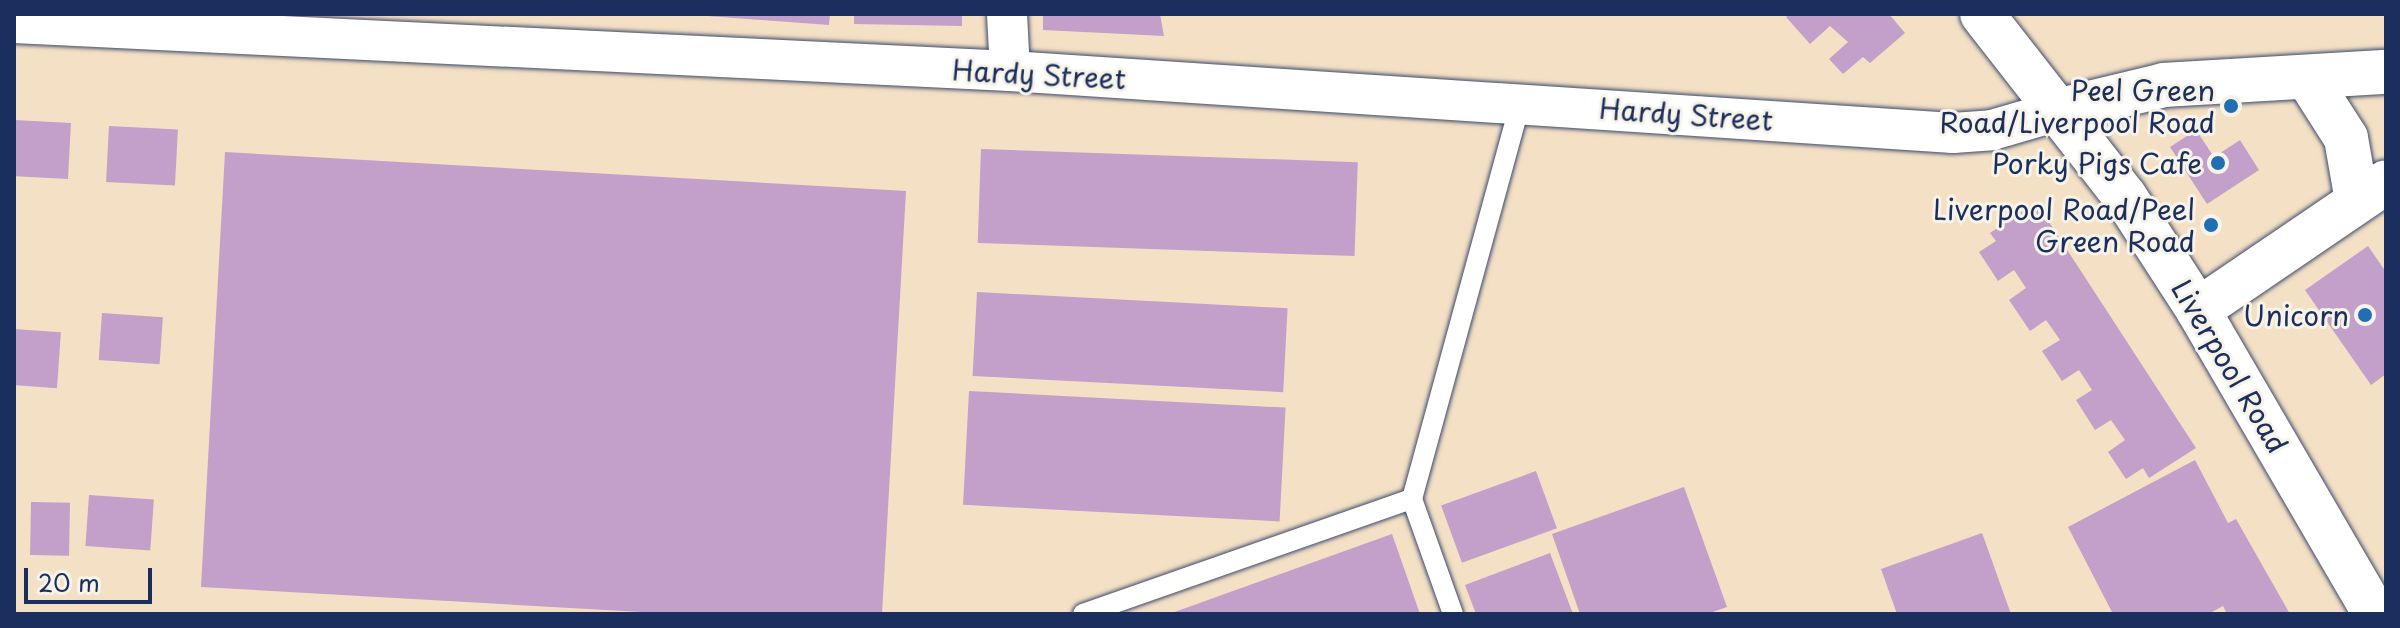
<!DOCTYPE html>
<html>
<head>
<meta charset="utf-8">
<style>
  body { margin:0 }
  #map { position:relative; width:2400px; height:628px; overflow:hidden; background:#f4e0c5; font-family:"Playpen Sans",sans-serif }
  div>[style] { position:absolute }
  .building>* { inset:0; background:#c2a0c9; transform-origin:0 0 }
  .roads { filter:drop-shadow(0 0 2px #3c4a6d) drop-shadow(0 0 2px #3c4a6d) }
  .lane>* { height:20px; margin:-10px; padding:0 10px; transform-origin:10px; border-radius:10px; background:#fff }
  .street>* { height:40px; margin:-20px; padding:0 20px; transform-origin:20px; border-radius:20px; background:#fff }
  .secondary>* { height:44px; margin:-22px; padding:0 22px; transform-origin:22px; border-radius:22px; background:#fff }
  .primary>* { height:44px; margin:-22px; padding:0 22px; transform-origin:22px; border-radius:22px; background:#fff }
  .dots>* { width:22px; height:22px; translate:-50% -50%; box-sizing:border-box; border:4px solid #f7f3e8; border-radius:50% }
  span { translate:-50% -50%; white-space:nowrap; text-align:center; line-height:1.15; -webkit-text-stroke:6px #f7f3e8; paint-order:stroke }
  .street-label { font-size:28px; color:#1b2f5e }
  .poi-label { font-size:28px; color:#1b2f5e }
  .right { translate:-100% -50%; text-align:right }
  .frame { position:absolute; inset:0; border:16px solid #1b2f5e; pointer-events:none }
  .scale { position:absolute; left:24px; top:568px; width:128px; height:36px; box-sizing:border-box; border:4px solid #1b2f5e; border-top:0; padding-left:10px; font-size:24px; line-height:28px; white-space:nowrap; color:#1b2f5e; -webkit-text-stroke:6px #f7f3e8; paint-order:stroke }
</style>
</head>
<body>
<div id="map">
  <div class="building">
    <i style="clip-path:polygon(681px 14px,830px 14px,829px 25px)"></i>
    <i style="clip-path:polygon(854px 14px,962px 14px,962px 26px,854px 24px)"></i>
    <i style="clip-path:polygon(1043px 14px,1160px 14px,1164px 36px,1043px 30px)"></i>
    <i style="clip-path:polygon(1790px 14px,1889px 14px,1905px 33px,1870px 63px,1863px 57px,1843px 74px,1829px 59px,1848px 42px,1830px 26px,1810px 44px,1786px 17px)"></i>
    <i style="left:14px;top:120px;width:57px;height:56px;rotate:3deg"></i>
    <i style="left:109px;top:126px;width:69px;height:56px;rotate:3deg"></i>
    <i style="clip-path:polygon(2196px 130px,2214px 157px,2240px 140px,2259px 170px,2207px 204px,2170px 147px)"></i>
    <i style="left:981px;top:149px;width:377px;height:94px;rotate:2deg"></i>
    <i style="clip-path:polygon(225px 152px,906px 191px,882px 614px,677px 614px,201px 587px)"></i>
    <i style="clip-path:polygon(2036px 202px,2196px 448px,2149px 478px,2143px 468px,2126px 479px,2108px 452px,2125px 440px,2111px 420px,2095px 430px,2076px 400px,2092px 390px,2079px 370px,2062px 381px,2042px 351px,2060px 340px,2046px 320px,2030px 331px,2009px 300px,2026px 288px,2014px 270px,1998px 281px,1979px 252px,1996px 241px,1990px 233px)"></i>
    <i style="clip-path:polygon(2368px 246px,2386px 272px,2386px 374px,2371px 385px,2305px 290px)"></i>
    <i style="left:977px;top:292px;width:311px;height:84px;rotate:3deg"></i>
    <i style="left:102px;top:313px;width:61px;height:47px;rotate:4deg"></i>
    <i style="left:14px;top:329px;width:47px;height:56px;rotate:4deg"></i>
    <i style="left:969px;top:391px;width:317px;height:114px;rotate:3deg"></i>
    <i style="clip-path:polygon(2195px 460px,2228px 523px,2236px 519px,2290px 614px,2227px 614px,2223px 606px,2208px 614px,2113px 614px,2068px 527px)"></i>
    <i style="left:1536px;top:471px;width:61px;height:101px;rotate:70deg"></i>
    <i style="clip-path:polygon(1684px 487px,1727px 607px,1707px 614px,1580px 614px,1552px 534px)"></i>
    <i style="left:89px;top:495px;width:65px;height:51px;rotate:4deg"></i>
    <i style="left:31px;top:502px;width:39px;height:53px;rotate:1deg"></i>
    <i style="clip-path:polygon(1982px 533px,2011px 614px,1897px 614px,1881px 569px)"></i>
    <i style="clip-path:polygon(1392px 534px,1420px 614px,1169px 614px)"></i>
    <i style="clip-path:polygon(1550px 553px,1573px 614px,1476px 614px,1465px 585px)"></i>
  </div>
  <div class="roads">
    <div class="lane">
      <i style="left:1083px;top:614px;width:349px;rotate:-19.3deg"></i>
      <i style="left:1453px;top:614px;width:122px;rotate:-109.6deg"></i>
      <i style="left:1412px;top:499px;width:410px;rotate:-74.7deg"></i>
    </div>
    <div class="street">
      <i style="left:1007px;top:14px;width:57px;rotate:87deg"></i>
      <i style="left:14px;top:23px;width:997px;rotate:2.76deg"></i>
      <i style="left:1010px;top:71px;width:945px;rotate:3.76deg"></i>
      <i style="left:1953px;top:133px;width:39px;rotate:-4deg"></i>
      <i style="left:1992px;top:130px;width:72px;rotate:-16.2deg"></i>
    </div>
    <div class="secondary">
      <i style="left:2307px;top:77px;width:72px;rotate:57.4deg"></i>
      <i style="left:2346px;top:138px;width:64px;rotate:80.1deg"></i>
      <i style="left:2061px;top:110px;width:106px;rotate:-13.6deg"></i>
      <i style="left:2164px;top:85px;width:222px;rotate:-3.4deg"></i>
      <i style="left:2198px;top:310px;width:227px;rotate:-34.2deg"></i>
    </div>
    <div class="primary">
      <i style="left:1982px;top:14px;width:232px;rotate:52deg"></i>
      <i style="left:2125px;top:197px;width:135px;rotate:57.1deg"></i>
      <i style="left:2198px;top:310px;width:352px;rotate:59.8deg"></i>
    </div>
  </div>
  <div class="dots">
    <i style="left:2231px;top:106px;background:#1f6fb2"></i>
    <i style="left:2218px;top:163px;background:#1f6fb2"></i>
    <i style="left:2211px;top:225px;background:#1f6fb2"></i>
    <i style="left:2365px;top:315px;background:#1f6fb2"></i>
  </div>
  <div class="street-label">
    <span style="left:1039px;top:74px;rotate:3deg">Hardy Street</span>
    <span style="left:1686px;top:114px;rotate:4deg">Hardy Street</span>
    <span style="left:2230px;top:366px;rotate:59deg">Liverpool Road</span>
  </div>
  <div class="poi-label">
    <span class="right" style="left:2215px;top:106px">Peel Green<br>Road/Liverpool Road</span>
    <span class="right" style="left:2202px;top:163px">Porky Pigs Cafe</span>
    <span class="right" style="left:2195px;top:225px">Liverpool Road/Peel<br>Green Road</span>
    <span class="right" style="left:2349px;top:315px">Unicorn</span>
  </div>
  <div class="frame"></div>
  <div class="scale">20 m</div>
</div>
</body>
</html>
